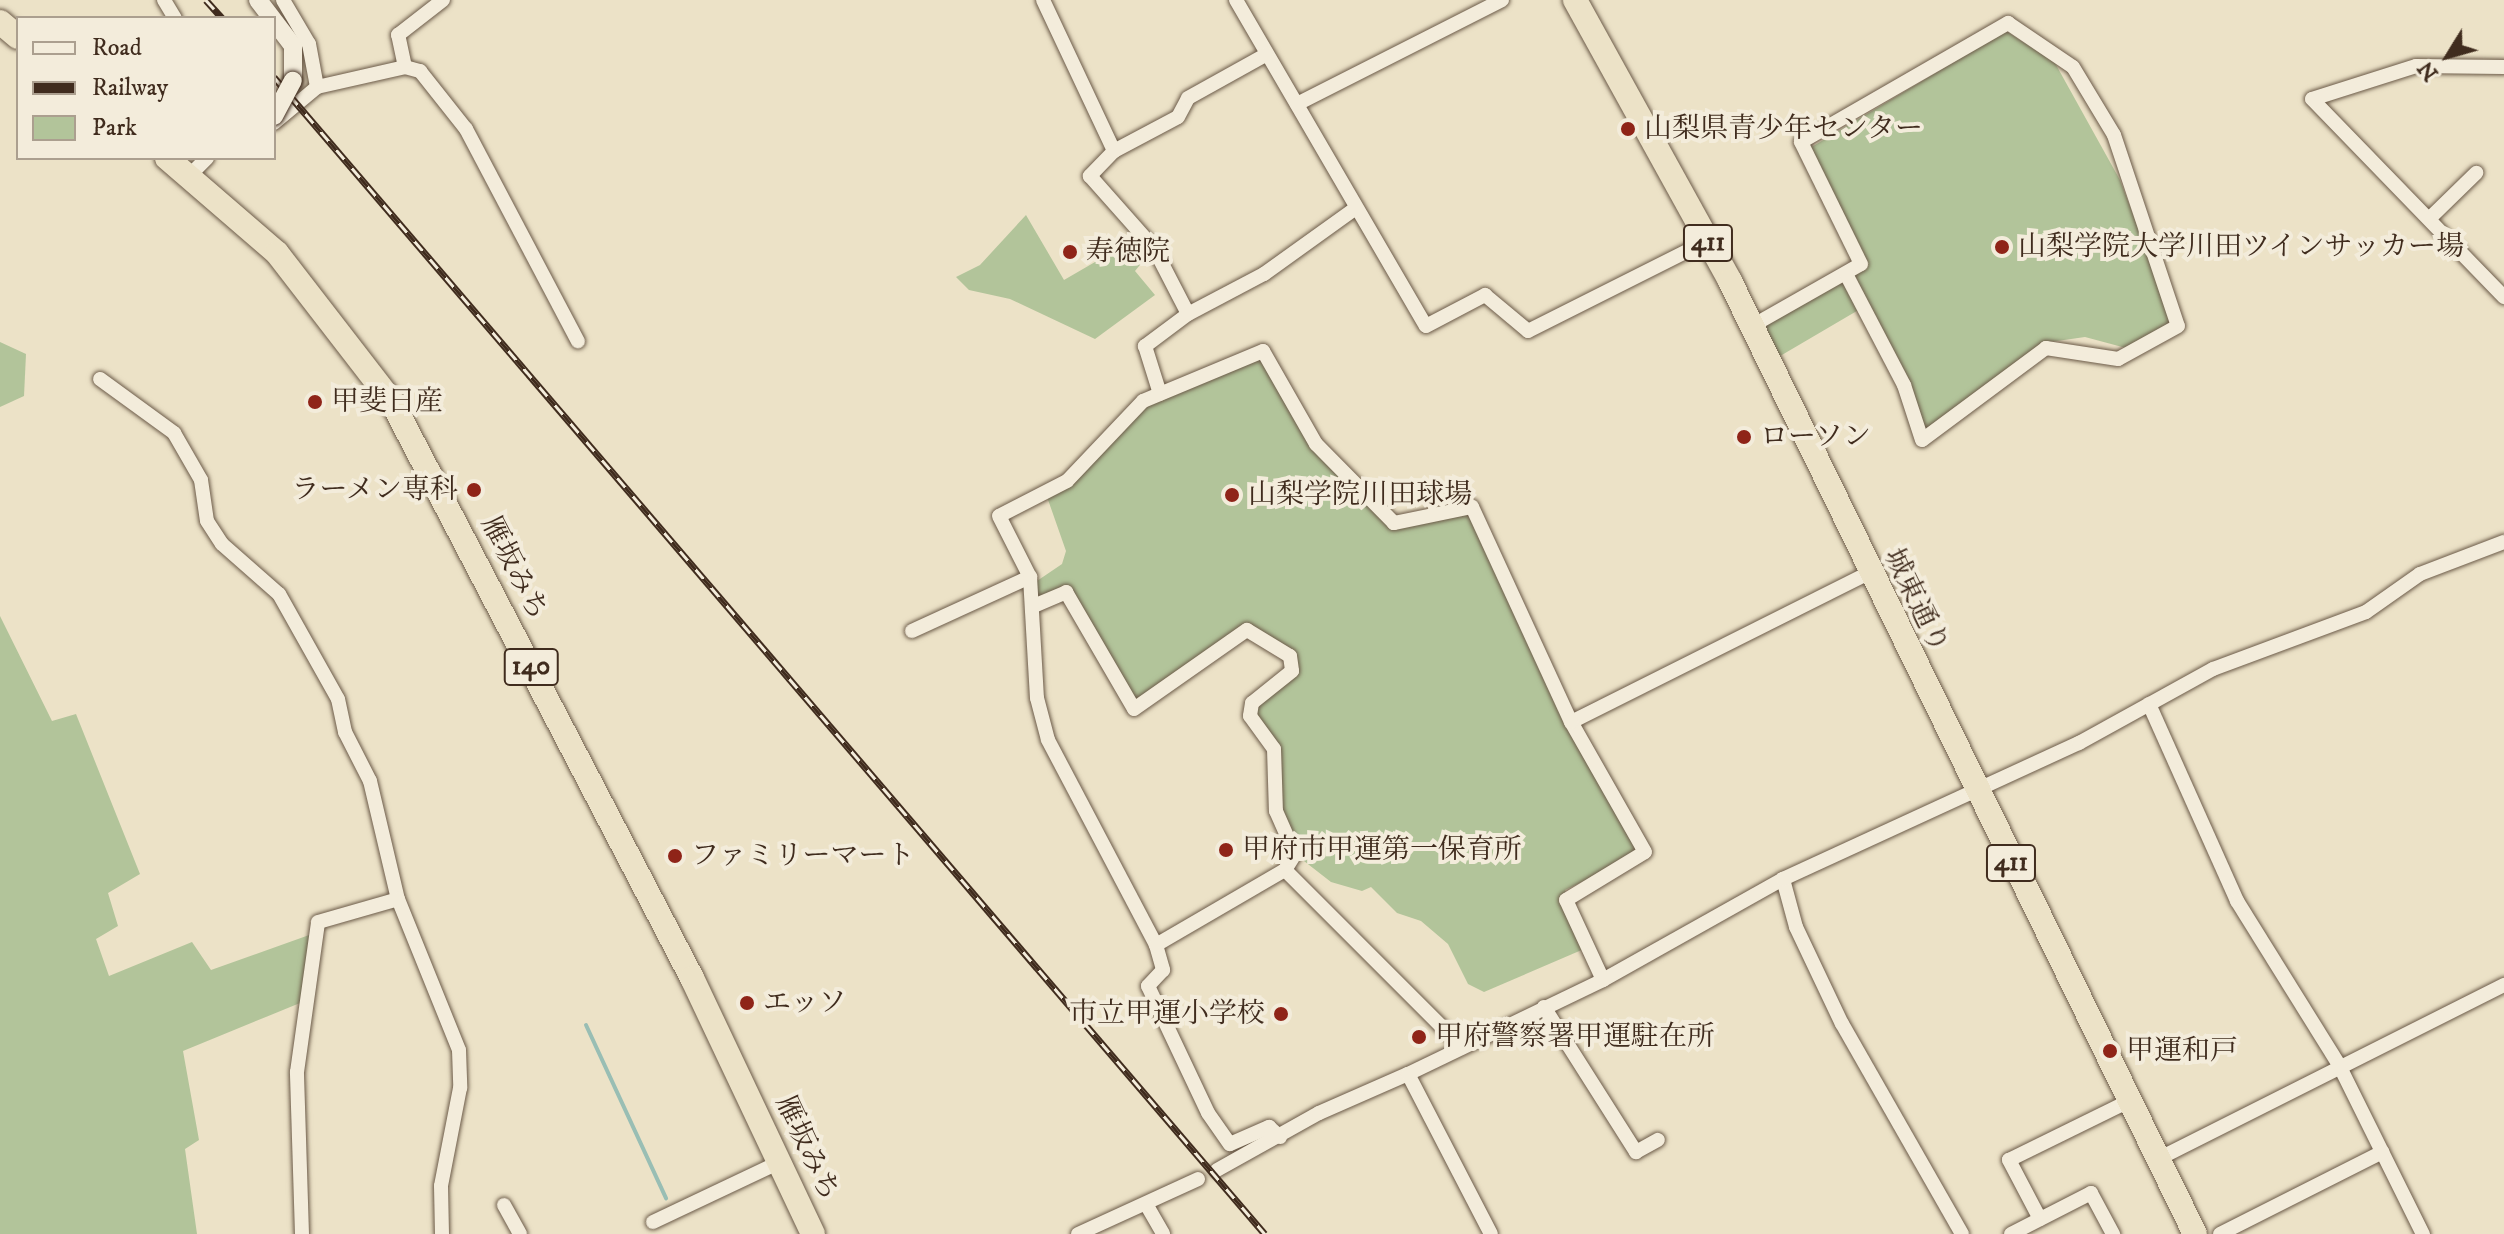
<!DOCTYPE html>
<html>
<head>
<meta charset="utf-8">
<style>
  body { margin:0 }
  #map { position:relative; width:2504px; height:1234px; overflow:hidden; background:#ece2c7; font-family:"IM FELL DW Pica","Noto Serif JP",serif }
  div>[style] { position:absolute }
  .green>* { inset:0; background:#b2c49a }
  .stream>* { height:4px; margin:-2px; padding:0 2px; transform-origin:2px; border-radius:2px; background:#99beb4 }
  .roads { filter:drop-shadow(0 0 2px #6b5a48) drop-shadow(0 0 2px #6b5a48) }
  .street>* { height:14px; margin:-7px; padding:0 7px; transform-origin:7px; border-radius:7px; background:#f3ecdb }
  .secondary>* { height:18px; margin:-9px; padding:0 9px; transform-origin:9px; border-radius:9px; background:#f3ecdb }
  .highway>* { height:24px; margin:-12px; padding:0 12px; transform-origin:12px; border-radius:12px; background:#ece2c7 }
  .rail>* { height:7px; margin-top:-3.5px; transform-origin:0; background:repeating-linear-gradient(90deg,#f3ecdb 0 12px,#402c1e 0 24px); box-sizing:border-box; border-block:2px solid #402c1e }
  .bridges { filter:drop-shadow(0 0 2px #402c1e) drop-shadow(0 0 2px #402c1e) }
  .secondary-bridge>* { height:18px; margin:-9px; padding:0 9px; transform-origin:9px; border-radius:9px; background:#f3ecdb }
  .dots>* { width:22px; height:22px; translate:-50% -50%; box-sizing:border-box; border:4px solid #f3ecdb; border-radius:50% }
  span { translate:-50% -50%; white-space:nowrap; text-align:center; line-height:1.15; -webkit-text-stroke:8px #f3ecdb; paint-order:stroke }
  .shield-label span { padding:2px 6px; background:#f3ecdb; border:2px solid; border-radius:6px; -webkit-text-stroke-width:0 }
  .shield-label { font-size:26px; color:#402c1e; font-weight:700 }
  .poi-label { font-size:28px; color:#402c1e }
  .left { translate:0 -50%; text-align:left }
  .right { translate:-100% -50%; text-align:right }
  .street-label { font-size:28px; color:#402c1e }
  .legend { position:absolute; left:16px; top:16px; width:260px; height:144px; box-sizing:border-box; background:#f3ecdb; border:2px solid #ab9f8f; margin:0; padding:10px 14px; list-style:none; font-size:24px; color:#402c1e }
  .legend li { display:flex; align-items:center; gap:16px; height:40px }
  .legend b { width:40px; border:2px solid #ab9f8f }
  .north { position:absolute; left:2408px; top:16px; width:80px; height:80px; -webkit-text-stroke:6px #f3ecdb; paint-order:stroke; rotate:233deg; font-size:22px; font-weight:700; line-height:32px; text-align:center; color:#402c1e }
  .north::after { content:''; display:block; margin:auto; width:28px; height:36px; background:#402c1e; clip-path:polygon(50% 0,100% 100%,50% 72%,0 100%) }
</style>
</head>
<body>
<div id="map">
  <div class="green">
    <i style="clip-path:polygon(2006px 31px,2055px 63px,2120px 180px,2175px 326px,2126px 348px,2085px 337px,2043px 343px,1926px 430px,1867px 305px,1775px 359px,1759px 325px,1867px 266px,1810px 148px)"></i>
    <i style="clip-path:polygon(1026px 215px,1064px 280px,1133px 240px,1148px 255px,1135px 271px,1155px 295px,1095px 339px,1010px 299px,969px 290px,956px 277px,980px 265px)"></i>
    <i style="clip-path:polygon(0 342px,26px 354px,24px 396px,0 407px)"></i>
    <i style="clip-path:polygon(1263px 351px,1297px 413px,1394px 523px,1472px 507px,1571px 722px,1645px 852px,1565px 890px,1584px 949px,1484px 992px,1468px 984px,1448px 944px,1421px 921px,1397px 913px,1371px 887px,1362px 891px,1331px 882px,1295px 854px,1276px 811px,1274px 749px,1250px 716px,1292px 671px,1290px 656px,1247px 630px,1134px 709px,1066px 593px,1036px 605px,1034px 583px,1062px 564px,1066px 551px,1046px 494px,1143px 401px)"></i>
    <i style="clip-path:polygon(0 616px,52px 721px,76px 714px,140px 874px,108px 893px,118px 926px,96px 939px,109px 976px,192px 942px,211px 970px,312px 934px,300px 1003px,183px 1051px,199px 1140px,185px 1149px,197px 1234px,0 1234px)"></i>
  </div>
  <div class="stream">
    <i style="left:586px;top:1025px;width:191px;rotate:65.2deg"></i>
  </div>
  <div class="roads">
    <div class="street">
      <i style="left:164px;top:0;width:21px;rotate:59deg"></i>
      <i style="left:1043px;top:0;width:167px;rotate:64.8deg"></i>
      <i style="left:1114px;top:151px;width:35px;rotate:134deg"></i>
      <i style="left:1090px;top:176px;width:96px;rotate:48.4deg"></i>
      <i style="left:1154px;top:248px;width:74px;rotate:62.7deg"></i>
      <i style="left:1188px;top:314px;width:54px;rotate:143.3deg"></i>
      <i style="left:1145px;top:346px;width:50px;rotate:72.6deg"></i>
      <i style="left:1236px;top:0;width:377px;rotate:59.8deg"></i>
      <i style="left:1426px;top:326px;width:67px;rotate:-27.7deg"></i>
      <i style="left:1485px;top:295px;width:56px;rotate:39.9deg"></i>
      <i style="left:1528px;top:331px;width:200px;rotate:-26.7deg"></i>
      <i style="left:405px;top:67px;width:33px;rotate:-102deg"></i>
      <i style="left:398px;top:35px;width:57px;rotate:-37.9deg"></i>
      <i style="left:2504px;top:67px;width:88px;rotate:-179.3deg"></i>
      <i style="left:2416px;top:66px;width:109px;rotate:162.4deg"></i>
      <i style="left:2312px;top:99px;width:276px;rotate:45.9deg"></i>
      <i style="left:317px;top:87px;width:90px;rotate:-12.8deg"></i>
      <i style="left:405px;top:67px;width:16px;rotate:15deg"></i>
      <i style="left:420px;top:71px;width:74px;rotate:51.6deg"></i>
      <i style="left:466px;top:129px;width:240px;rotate:62.2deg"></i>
      <i style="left:1297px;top:104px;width:230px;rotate:-26.9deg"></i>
      <i style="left:274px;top:123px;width:56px;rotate:-39.9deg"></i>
      <i style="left:317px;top:87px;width:44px;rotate:-100.5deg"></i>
      <i style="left:309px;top:44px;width:51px;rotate:-120.6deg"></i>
      <i style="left:1114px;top:151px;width:72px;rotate:-28deg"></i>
      <i style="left:1178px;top:117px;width:21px;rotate:-62deg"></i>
      <i style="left:1188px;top:98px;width:90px;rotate:-29.1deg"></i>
      <i style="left:190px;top:175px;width:24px;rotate:-45deg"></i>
      <i style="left:2432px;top:216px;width:62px;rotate:-44.3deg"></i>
      <i style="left:1188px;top:314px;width:86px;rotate:-27.8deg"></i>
      <i style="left:1264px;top:274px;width:113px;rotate:-35.7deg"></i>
      <i style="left:1752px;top:326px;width:125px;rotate:-29.6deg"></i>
      <i style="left:1861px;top:264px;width:136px;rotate:-116.2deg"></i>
      <i style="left:1801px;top:142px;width:239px;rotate:-29.9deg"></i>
      <i style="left:2008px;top:23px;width:78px;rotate:34.1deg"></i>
      <i style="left:2073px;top:67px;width:79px;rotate:58.9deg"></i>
      <i style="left:2114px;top:135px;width:201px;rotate:71.5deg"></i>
      <i style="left:2178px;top:326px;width:68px;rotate:151.2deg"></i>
      <i style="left:2118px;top:359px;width:73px;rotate:-171.3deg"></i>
      <i style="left:2046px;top:348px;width:154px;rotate:143.4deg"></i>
      <i style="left:1922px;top:440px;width:58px;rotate:-108.1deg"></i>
      <i style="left:1904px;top:385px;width:125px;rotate:-117.6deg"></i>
      <i style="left:100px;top:379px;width:92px;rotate:36.1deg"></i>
      <i style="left:174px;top:433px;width:54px;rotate:60.1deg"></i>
      <i style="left:201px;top:480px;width:41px;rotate:81.7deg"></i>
      <i style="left:207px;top:521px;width:27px;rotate:57deg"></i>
      <i style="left:222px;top:544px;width:76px;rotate:41.3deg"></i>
      <i style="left:279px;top:594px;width:120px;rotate:60.7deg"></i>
      <i style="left:338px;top:699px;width:34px;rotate:78deg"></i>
      <i style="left:345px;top:732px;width:55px;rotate:63deg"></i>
      <i style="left:370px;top:781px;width:121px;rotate:76.7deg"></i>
      <i style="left:398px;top:899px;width:163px;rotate:68deg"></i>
      <i style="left:459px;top:1050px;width:38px;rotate:88deg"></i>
      <i style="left:460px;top:1088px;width:100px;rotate:101deg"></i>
      <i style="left:441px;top:1186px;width:48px;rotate:88.8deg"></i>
      <i style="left:1036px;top:605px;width:33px;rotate:-23deg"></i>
      <i style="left:1066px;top:592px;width:135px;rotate:59.8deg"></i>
      <i style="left:1134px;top:709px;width:138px;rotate:-35deg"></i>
      <i style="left:1247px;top:630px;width:50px;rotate:31.2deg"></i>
      <i style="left:1290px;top:656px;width:15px;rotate:82deg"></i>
      <i style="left:1292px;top:671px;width:51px;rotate:141.3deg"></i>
      <i style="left:1252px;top:703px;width:13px;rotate:99deg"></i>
      <i style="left:1250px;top:716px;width:41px;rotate:54deg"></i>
      <i style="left:1274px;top:749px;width:62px;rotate:88.2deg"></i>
      <i style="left:1276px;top:811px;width:47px;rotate:66.2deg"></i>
      <i style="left:1295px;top:854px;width:19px;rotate:122deg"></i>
      <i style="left:912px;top:631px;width:130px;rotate:-24.6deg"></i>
      <i style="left:2149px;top:704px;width:216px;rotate:65.9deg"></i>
      <i style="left:2237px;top:901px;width:193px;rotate:58.1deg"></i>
      <i style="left:2339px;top:1065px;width:189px;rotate:63.6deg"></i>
      <i style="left:1571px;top:722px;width:332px;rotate:-26.6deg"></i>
      <i style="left:1156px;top:945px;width:26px;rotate:74deg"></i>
      <i style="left:1163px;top:970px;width:22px;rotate:133deg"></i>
      <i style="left:1148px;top:986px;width:140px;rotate:64.7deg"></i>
      <i style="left:1208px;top:1113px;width:38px;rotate:55deg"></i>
      <i style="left:1230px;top:1144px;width:43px;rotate:-23.6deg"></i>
      <i style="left:1269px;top:1127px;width:15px;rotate:42deg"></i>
      <i style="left:1603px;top:980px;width:206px;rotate:-29.3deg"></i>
      <i style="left:1544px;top:1007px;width:172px;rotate:57.6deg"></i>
      <i style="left:1636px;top:1152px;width:25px;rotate:-29deg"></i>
      <i style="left:1408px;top:1074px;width:180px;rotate:62.6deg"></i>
      <i style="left:2156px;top:1160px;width:390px;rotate:-26.7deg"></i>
      <i style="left:1217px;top:1170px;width:117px;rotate:-29.2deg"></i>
      <i style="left:1319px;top:1113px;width:97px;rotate:-23.7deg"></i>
      <i style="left:1408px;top:1074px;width:216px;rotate:-25.7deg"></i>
      <i style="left:1603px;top:980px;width:88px;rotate:-114.8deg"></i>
      <i style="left:1566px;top:900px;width:92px;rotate:-31.3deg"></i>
      <i style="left:1645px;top:852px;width:150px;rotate:-119.6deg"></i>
      <i style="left:1571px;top:722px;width:237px;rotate:-114.7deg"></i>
      <i style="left:1472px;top:507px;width:80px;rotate:168.4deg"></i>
      <i style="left:1394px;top:523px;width:111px;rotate:-134.6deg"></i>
      <i style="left:1316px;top:444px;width:107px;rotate:-119.7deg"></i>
      <i style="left:1263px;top:351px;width:130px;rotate:157.4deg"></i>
      <i style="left:1143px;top:401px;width:110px;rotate:133.5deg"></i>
      <i style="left:1067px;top:481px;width:76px;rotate:152.8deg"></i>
      <i style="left:999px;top:516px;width:68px;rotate:63.1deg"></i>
      <i style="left:1030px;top:577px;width:121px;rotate:86.7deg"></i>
      <i style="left:1037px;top:698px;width:43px;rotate:75.3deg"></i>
      <i style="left:1048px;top:740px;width:232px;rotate:62.2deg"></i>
      <i style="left:1156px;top:945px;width:149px;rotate:-30.2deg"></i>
      <i style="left:1285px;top:870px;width:250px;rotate:45deg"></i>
      <i style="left:1146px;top:1204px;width:34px;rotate:60deg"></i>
      <i style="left:504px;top:1205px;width:33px;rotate:61deg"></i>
      <i style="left:2040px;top:1219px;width:67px;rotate:-117.7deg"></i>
      <i style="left:2009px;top:1160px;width:131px;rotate:-26.2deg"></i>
      <i style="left:653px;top:1222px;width:140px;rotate:-25.3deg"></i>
      <i style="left:302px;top:1234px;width:162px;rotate:-91.8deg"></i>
      <i style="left:297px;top:1072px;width:151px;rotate:-82deg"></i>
      <i style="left:318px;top:922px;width:83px;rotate:-16deg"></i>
      <i style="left:1078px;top:1234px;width:132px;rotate:-24.6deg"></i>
      <i style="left:1962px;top:1234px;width:242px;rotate:-119.7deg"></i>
      <i style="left:1842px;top:1024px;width:107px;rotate:-115.4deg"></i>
      <i style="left:1796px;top:927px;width:50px;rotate:-105.2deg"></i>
      <i style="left:1783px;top:879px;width:326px;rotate:-24.7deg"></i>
      <i style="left:2079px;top:743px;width:153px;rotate:-28.9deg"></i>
      <i style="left:2213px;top:669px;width:163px;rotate:-20.4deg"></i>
      <i style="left:2366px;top:612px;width:66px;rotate:-35.1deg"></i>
      <i style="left:2420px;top:574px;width:90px;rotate:-20.9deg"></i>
      <i style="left:2011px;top:1234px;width:90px;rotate:-27.1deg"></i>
      <i style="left:2091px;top:1193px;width:47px;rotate:61.8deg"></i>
      <i style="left:2220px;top:1234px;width:182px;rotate:-26.8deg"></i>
    </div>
    <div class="secondary">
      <i style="left:258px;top:0;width:58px;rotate:52.7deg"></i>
      <i style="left:293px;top:46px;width:35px;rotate:90deg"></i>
    </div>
    <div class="highway">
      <i style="left:1575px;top:0;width:321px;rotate:61.1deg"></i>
      <i style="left:1730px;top:281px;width:1060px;rotate:63.99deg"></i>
      <i style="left:0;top:22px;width:23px;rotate:40deg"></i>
      <i style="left:167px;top:158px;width:145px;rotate:40.8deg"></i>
      <i style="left:277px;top:253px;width:188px;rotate:52.3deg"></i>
      <i style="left:392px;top:402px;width:649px;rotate:62.49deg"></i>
      <i style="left:692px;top:978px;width:283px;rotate:64.7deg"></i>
    </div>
  </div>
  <div class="rail">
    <i style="left:206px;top:0;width:24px;rotate:48deg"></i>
    <i style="left:274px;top:77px;width:1523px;rotate:49.42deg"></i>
  </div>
  <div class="bridges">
    <div class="secondary-bridge">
      <i style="left:274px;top:116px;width:40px;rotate:-62deg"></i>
    </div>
  </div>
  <div class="dots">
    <i style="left:1628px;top:129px;background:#8f2418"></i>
    <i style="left:2002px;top:247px;background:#8f2418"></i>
    <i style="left:1070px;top:252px;background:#8f2418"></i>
    <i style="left:315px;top:402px;background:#8f2418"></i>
    <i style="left:1744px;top:437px;background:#8f2418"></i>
    <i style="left:474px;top:490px;background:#8f2418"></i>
    <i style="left:1232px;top:495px;background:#8f2418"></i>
    <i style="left:1226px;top:850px;background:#8f2418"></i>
    <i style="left:675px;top:856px;background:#8f2418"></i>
    <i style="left:747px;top:1003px;background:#8f2418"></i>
    <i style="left:1281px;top:1014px;background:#8f2418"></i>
    <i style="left:1419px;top:1037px;background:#8f2418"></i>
    <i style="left:2110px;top:1051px;background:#8f2418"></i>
  </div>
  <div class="shield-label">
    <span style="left:1708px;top:243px">411</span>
    <span style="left:531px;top:667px">140</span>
    <span style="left:2011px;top:863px">411</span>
  </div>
  <div class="poi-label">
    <span class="left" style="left:1644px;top:129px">山梨県青少年センター</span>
    <span class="left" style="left:2018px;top:247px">山梨学院大学川田ツインサッカー場</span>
    <span class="left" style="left:1086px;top:252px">寿徳院</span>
    <span class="left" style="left:331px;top:402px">甲斐日産</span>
    <span class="left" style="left:1760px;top:437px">ローソン</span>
    <span class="right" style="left:458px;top:490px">ラーメン専科</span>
    <span class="left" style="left:1248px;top:495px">山梨学院川田球場</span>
    <span class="left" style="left:1242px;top:850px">甲府市甲運第一保育所</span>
    <span class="left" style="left:691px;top:856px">ファミリーマート</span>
    <span class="left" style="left:763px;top:1003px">エッソ</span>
    <span class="right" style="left:1265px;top:1014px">市立甲運小学校</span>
    <span class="left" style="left:1435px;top:1037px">甲府警察署甲運駐在所</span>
    <span class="left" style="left:2126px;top:1051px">甲運和戸</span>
  </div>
  <div class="street-label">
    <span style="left:514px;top:568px;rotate:63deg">雁坂みち</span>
    <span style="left:1916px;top:601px;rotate:64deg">城東通り</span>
    <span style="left:807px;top:1148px;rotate:65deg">雁坂みち</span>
  </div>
  <ul class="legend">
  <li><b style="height:10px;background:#f3ecdb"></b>Road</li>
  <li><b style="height:10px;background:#402c1e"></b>Railway</li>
  <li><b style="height:22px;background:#b2c49a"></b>Park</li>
  </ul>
  <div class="north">N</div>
</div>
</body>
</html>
